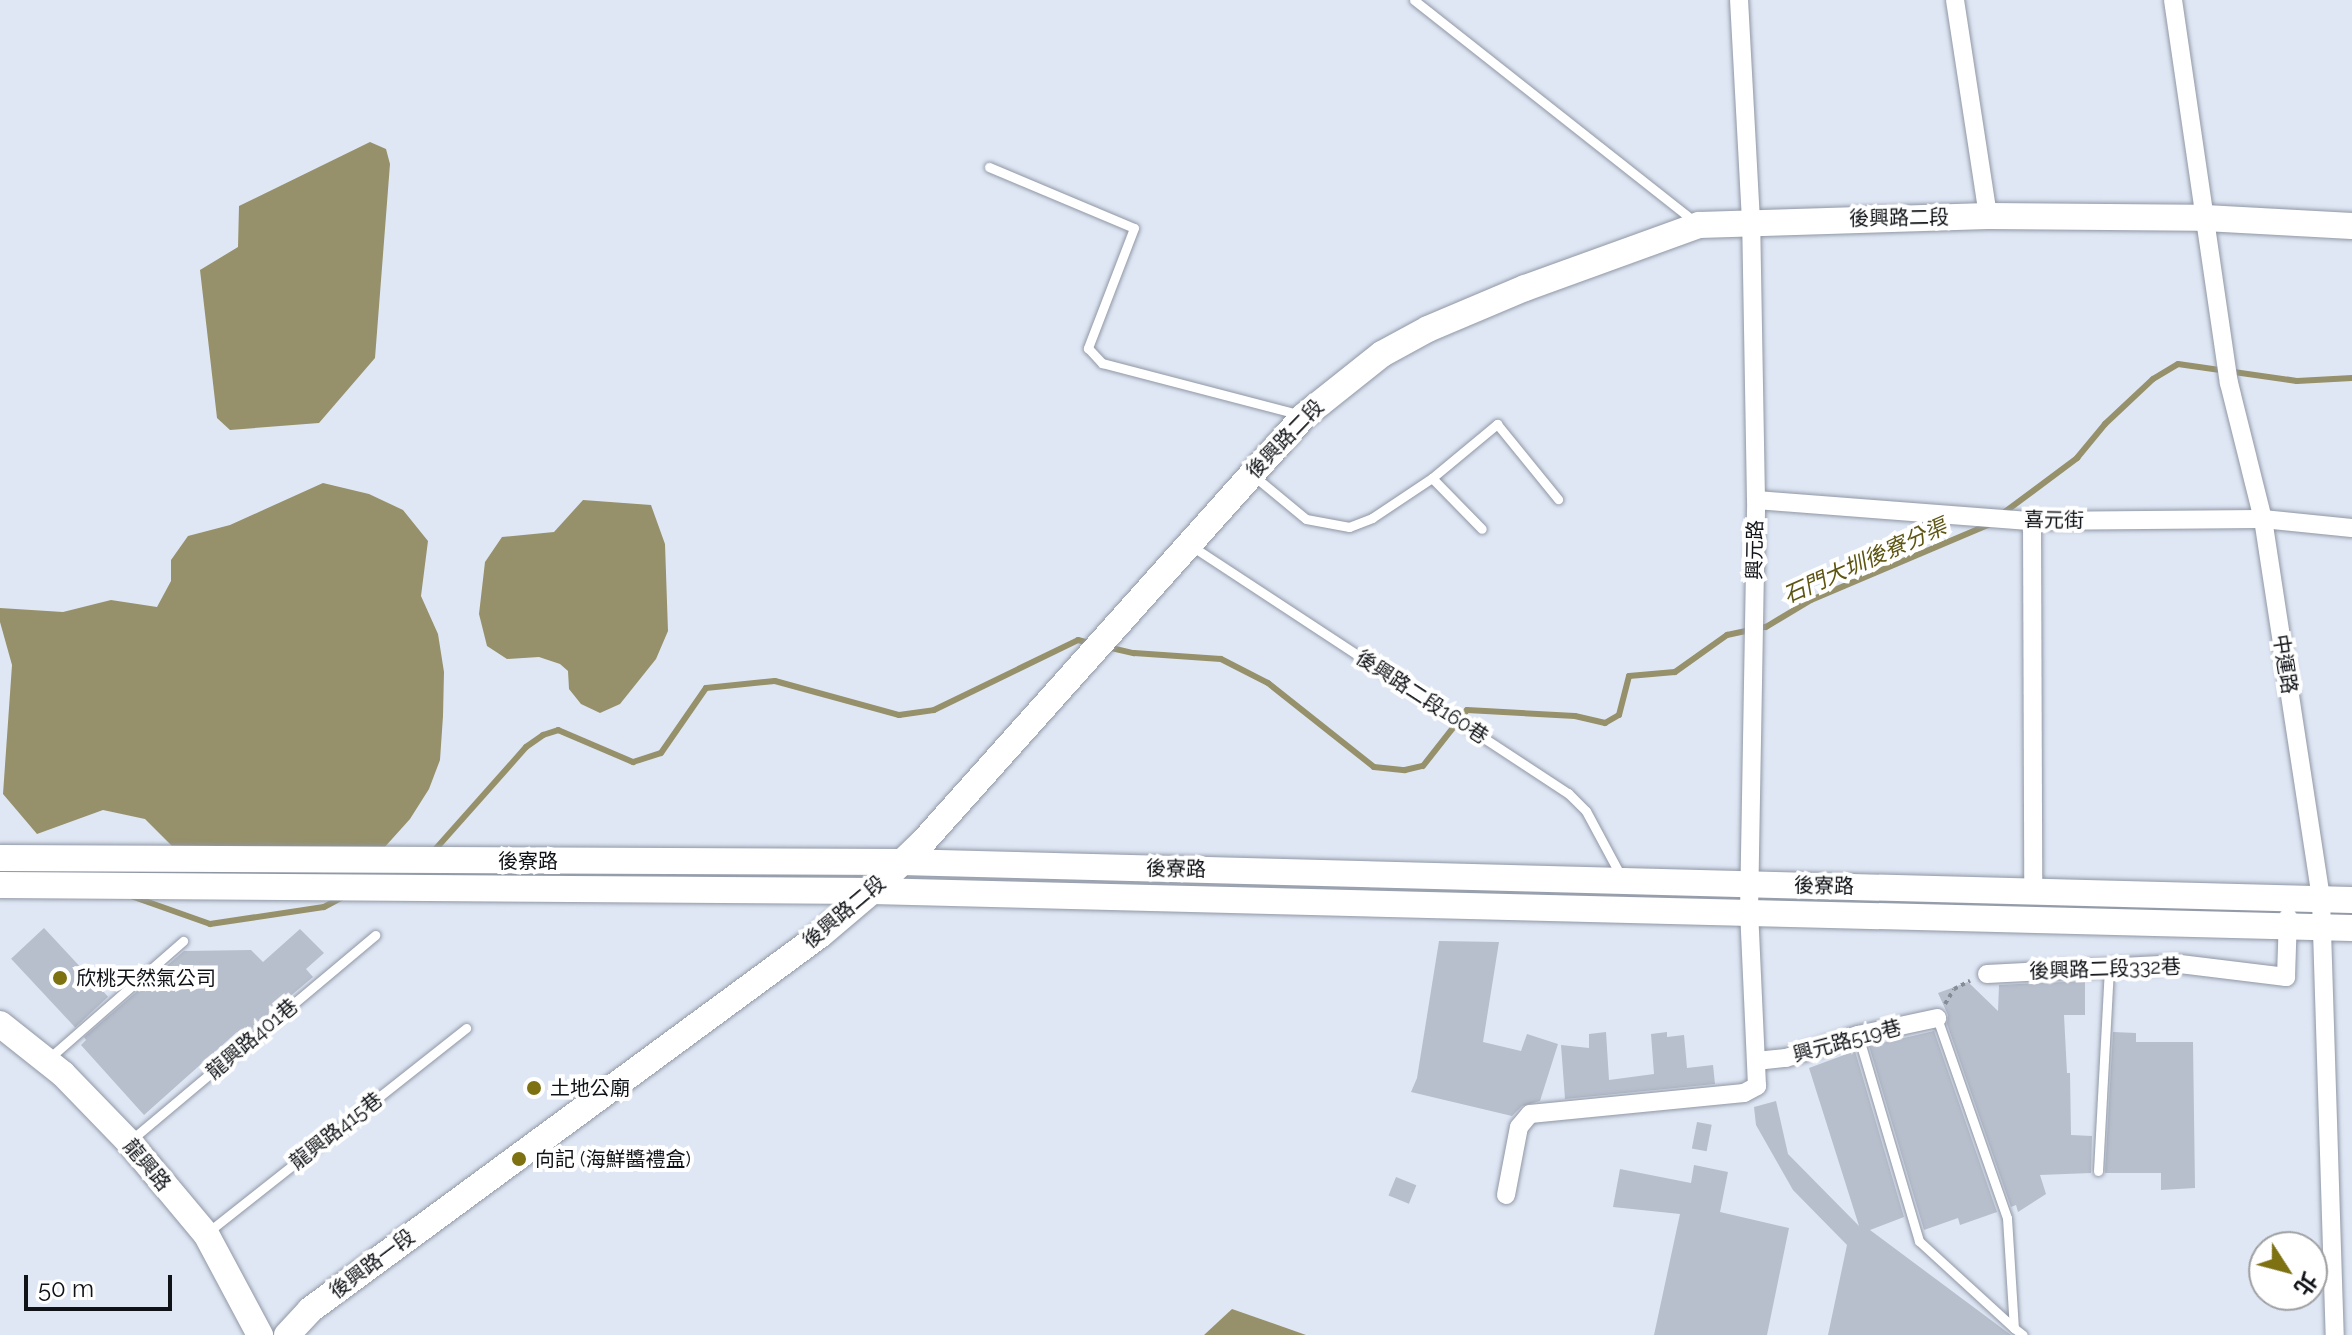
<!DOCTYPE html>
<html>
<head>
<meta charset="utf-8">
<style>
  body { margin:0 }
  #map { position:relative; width:2352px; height:1335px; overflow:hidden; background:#dfe7f5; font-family:Raleway,"Noto Sans TC",sans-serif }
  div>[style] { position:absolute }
  .water>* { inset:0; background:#96916a }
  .stream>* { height:6px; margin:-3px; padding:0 3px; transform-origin:3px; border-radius:3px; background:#96916a }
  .building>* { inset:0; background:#b7becc; transform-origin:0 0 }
  .path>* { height:4px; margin-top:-2px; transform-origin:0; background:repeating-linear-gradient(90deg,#868c95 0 4px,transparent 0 8px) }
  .roads { filter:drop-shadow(0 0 2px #9097a4) drop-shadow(0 0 2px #9097a4) }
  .lane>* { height:9px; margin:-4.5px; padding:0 4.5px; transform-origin:4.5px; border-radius:4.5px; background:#fff }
  .street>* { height:18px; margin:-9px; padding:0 9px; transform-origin:9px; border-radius:9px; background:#fff }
  .secondary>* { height:26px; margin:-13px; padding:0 13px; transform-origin:13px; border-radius:13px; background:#fff }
  .dots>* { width:22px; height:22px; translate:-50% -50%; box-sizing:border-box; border:4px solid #fff; border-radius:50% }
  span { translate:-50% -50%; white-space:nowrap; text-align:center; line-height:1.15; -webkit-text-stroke:8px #fff; paint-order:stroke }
  .street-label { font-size:20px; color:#0f1216 }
  .poi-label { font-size:20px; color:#0f1216 }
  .left { translate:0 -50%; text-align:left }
  .water-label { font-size:22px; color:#5d5511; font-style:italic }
  .north { position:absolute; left:2248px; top:1231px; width:80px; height:80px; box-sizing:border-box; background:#fff; border:2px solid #9fa0a2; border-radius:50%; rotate:126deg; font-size:22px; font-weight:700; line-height:32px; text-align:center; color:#0f1216 }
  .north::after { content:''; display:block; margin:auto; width:28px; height:36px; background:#7d7112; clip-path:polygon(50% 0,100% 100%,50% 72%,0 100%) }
  .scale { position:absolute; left:24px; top:1275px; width:148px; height:36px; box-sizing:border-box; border:4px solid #0f1216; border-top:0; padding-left:10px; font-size:24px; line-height:28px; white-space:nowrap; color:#0f1216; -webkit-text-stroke:6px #fff; paint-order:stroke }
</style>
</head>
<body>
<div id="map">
  <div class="water">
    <i style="clip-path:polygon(370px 142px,386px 149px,390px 164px,375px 358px,319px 423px,230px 430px,217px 418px,200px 270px,238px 247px,239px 206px)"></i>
    <i style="clip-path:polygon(323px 483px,369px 494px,403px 510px,428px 541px,421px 596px,438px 634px,444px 672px,443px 716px,440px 760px,429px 789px,410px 819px,383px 849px,329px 865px,294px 893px,190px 883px,175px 849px,145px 819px,103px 810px,37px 834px,3px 794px,12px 665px,0 622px,0 608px,63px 612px,111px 600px,157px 607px,171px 581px,171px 560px,188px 536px,230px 525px)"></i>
    <i style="clip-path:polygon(583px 500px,651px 505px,665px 544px,668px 631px,656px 659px,620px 704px,600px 713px,581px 704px,569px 689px,568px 671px,560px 664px,539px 657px,507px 659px,487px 646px,479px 614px,485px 562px,502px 537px,554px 532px)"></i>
    <i style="clip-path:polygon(1232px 1309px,1306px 1335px,1204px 1335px)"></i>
  </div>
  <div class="stream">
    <i style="left:2002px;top:514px;width:94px;rotate:-36.7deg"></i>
    <i style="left:2077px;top:458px;width:44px;rotate:-50.5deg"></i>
    <i style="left:2105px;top:424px;width:66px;rotate:-43.2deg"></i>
    <i style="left:2153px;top:379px;width:29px;rotate:-31deg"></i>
    <i style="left:2178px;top:364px;width:120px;rotate:8.1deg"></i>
    <i style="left:2297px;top:381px;width:55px;rotate:-3.1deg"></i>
    <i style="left:1107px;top:647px;width:28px;rotate:13deg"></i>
    <i style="left:1134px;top:653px;width:87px;rotate:3.9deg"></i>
    <i style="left:1221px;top:659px;width:53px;rotate:27.1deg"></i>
    <i style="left:1268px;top:683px;width:135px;rotate:38.4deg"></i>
    <i style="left:1374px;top:767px;width:31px;rotate:6deg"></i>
    <i style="left:1405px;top:770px;width:18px;rotate:-13deg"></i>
    <i style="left:1423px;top:766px;width:71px;rotate:-51.8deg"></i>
    <i style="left:1467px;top:710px;width:108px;rotate:3.2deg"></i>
    <i style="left:1575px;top:716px;width:31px;rotate:13deg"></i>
    <i style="left:1605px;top:723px;width:16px;rotate:-30deg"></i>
    <i style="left:1619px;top:715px;width:40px;rotate:-75.6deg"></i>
    <i style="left:1629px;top:676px;width:46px;rotate:-5deg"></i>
    <i style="left:1675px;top:672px;width:64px;rotate:-35.4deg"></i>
    <i style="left:1727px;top:635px;width:40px;rotate:-12deg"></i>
    <i style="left:1766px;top:627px;width:52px;rotate:-31deg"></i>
    <i style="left:1811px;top:600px;width:194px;rotate:-23deg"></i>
    <i style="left:432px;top:853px;width:142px;rotate:-48.4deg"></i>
    <i style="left:526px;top:747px;width:21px;rotate:-35deg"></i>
    <i style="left:543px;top:735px;width:16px;rotate:-18deg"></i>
    <i style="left:558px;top:730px;width:82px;rotate:23.1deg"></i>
    <i style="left:633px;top:762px;width:29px;rotate:-18deg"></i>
    <i style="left:661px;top:753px;width:79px;rotate:-55.3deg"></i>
    <i style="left:706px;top:688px;width:69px;rotate:-5.8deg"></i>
    <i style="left:775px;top:681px;width:129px;rotate:15.3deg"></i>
    <i style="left:899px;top:715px;width:35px;rotate:-8deg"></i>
    <i style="left:934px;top:710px;width:160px;rotate:-25.9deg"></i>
    <i style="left:1078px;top:640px;width:16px;rotate:15deg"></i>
    <i style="left:131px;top:896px;width:84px;rotate:19.5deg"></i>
    <i style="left:210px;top:924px;width:115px;rotate:-8.5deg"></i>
    <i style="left:324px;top:907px;width:21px;rotate:-28deg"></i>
  </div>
  <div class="building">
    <i style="left:44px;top:928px;width:94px;height:45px;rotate:47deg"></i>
    <i style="clip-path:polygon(300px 929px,324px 953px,306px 969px,313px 977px,242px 1037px,237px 1032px,144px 1115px,81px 1045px,86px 1040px,84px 1037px,184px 951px,251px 950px,263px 962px)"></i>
    <i style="clip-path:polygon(1439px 941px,1499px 942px,1483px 1042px,1521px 1051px,1527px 1034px,1558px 1044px,1540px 1101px,1522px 1106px,1512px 1116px,1411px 1092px,1417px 1078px)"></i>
    <i style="clip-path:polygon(2085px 981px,2085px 1015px,2064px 1015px,2067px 1073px,2070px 1073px,2071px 1135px,2092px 1136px,2091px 1173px,2040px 1175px,2046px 1194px,2018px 1212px,2016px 1205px,2011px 1207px,1947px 1024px,1948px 1015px,1938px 993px,1968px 982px,1998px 1011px,1999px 985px)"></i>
    <i style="clip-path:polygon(1934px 1031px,1997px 1212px,1960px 1225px,1958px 1218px,1924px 1230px,1869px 1046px)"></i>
    <i style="clip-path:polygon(1606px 1032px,1609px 1080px,1654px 1074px,1651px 1034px,1667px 1032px,1667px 1037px,1684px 1035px,1687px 1068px,1713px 1065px,1715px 1084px,1565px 1099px,1561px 1045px,1589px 1048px,1589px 1034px)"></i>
    <i style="clip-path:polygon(2113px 1032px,2136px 1033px,2136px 1042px,2193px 1042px,2195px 1188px,2161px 1190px,2161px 1173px,2105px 1173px)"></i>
    <i style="clip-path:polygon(1855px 1051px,1904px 1217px,1870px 1230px,2011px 1335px,1828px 1335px,1847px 1245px,1793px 1190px,1756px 1125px,1754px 1107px,1776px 1101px,1788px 1154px,1859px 1226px,1809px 1068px)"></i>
    <i style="left:1697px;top:1122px;width:15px;height:27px;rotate:11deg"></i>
    <i style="clip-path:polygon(1694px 1165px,1728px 1172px,1720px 1212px,1789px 1228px,1767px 1335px,1654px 1335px,1680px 1214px,1613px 1207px,1620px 1169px,1691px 1183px)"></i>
    <i style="left:1396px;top:1177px;width:22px;height:20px;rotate:22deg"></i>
  </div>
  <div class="path">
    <i style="left:1945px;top:1004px;width:17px;rotate:-59deg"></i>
    <i style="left:1954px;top:989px;width:18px;rotate:-27deg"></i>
  </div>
  <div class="roads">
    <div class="lane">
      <i style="left:1414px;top:0;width:357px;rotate:38.3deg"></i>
      <i style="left:989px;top:167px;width:157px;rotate:22.8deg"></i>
      <i style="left:1134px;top:228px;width:129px;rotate:111deg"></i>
      <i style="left:1088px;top:348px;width:21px;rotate:47deg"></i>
      <i style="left:1102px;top:363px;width:206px;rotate:14.6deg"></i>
      <i style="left:1254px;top:476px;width:67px;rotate:39.6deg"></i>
      <i style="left:1306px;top:519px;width:44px;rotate:10.5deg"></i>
      <i style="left:1349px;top:527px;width:25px;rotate:-21deg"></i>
      <i style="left:1372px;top:518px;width:72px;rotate:-33.7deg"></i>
      <i style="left:1432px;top:478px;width:85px;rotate:-39.7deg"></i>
      <i style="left:1497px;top:424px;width:97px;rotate:50.9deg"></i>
      <i style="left:1432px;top:478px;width:71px;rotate:45.6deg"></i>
      <i style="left:1190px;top:545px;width:452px;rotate:33.3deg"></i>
      <i style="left:1568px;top:793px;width:25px;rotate:45deg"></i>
      <i style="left:1586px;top:811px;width:76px;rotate:61.8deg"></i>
      <i style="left:1937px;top:1018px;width:212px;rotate:70.7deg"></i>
      <i style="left:2007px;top:1218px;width:110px;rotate:86.4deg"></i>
      <i style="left:2014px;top:1328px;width:11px;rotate:38deg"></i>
      <i style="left:1858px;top:1035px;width:215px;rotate:73.5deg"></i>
      <i style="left:1919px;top:1241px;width:129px;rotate:42.5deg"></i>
      <i style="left:47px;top:1060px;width:181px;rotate:-41.2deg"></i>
      <i style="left:131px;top:1140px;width:319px;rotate:-40deg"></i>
      <i style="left:2098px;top:1171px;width:203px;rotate:-86.9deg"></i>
      <i style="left:208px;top:1232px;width:329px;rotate:-38.3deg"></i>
    </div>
    <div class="street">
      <i style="left:1955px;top:0;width:219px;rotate:81.3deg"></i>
      <i style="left:2173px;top:0;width:387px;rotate:81.7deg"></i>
      <i style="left:2229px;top:383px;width:140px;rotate:76deg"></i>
      <i style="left:2263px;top:519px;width:384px;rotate:81.3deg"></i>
      <i style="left:2321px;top:899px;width:436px;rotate:88.2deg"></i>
      <i style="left:1756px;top:500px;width:277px;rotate:4.4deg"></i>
      <i style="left:2032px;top:521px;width:231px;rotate:-0.5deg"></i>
      <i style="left:2263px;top:519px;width:89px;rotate:5.8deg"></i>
      <i style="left:2032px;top:521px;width:370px;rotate:89.8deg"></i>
      <i style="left:1987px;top:974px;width:193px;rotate:-3deg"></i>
      <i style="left:2180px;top:964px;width:107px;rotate:7deg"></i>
      <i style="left:2286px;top:977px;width:60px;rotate:-88.1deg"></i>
      <i style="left:1756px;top:1061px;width:30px;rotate:-6deg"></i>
      <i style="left:1786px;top:1058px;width:76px;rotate:-17.7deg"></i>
      <i style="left:1858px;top:1035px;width:81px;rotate:-12.1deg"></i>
      <i style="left:1506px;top:1195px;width:69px;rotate:-79.2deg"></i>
      <i style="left:1519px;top:1127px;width:17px;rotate:-50deg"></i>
      <i style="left:1530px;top:1114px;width:215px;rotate:-5.6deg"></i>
      <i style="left:1744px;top:1093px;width:15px;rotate:-28deg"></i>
      <i style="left:1757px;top:1086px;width:174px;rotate:-92.6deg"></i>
      <i style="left:1749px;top:912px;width:412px;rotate:-89deg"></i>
      <i style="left:1756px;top:500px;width:279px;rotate:-91deg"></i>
      <i style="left:1751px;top:221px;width:221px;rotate:-93.1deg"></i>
    </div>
    <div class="secondary">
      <i style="left:0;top:858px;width:901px;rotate:0.25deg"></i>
      <i style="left:901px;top:862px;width:1451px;rotate:1.5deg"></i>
      <i style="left:0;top:885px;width:872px;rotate:0.39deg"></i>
      <i style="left:872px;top:891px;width:1480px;rotate:1.43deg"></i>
      <i style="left:0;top:1024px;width:80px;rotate:38.4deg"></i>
      <i style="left:63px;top:1074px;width:95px;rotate:45.9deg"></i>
      <i style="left:129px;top:1142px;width:120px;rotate:50.1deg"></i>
      <i style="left:206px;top:1234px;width:115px;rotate:61.9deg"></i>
      <i style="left:287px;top:1335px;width:34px;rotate:-47deg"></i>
      <i style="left:310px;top:1310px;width:633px;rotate:-36.33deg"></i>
      <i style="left:820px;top:935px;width:68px;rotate:-40.2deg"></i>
      <i style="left:872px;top:891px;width:72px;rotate:-43.9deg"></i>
      <i style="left:924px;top:841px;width:570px;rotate:-48.2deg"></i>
      <i style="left:1304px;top:416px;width:100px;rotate:-38.5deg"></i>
      <i style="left:1382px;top:354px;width:52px;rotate:-28.5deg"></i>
      <i style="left:1428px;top:329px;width:105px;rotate:-22.9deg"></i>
      <i style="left:1525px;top:288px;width:185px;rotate:-19.9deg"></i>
      <i style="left:1699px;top:225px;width:289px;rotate:-1.8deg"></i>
      <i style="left:1988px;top:216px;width:217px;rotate:0.5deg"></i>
      <i style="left:2205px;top:218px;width:147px;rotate:3.1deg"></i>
    </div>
  </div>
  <div class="dots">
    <i style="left:60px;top:978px;background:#7d7112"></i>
    <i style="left:534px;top:1088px;background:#7d7112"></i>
    <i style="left:519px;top:1159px;background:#7d7112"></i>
  </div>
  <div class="street-label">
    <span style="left:1899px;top:218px;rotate:-1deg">後興路二段</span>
    <span style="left:1285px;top:439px;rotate:-46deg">後興路二段</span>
    <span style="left:2054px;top:520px;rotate:1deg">喜元街</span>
    <span style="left:1755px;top:550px;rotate:-89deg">興元路</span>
    <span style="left:2285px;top:664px;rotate:81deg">中運路</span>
    <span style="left:1422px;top:697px;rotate:33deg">後興路二段160巷</span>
    <span style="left:528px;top:861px">後寮路</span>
    <span style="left:1176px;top:869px;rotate:1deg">後寮路</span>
    <span style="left:1824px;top:886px;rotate:1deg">後寮路</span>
    <span style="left:844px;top:912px;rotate:-40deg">後興路二段</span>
    <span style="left:2105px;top:969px;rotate:-2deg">後興路二段332巷</span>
    <span style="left:252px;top:1039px;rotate:-40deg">龍興路401巷</span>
    <span style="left:1847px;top:1041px;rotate:-15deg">興元路519巷</span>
    <span style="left:336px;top:1131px;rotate:-38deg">龍興路415巷</span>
    <span style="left:147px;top:1165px;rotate:50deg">龍興路</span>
    <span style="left:372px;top:1264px;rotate:-37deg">後興路一段</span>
  </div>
  <div class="poi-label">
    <span class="left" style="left:76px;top:978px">欣桃天然氣公司</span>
    <span class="left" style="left:550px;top:1088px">土地公廟</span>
    <span class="left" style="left:535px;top:1159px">向記 (海鮮醬禮盒)</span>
  </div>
  <div class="water-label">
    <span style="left:1865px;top:561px;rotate:-24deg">石門大圳後寮分渠</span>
  </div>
  <div class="north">北</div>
  <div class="scale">50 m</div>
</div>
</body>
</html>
